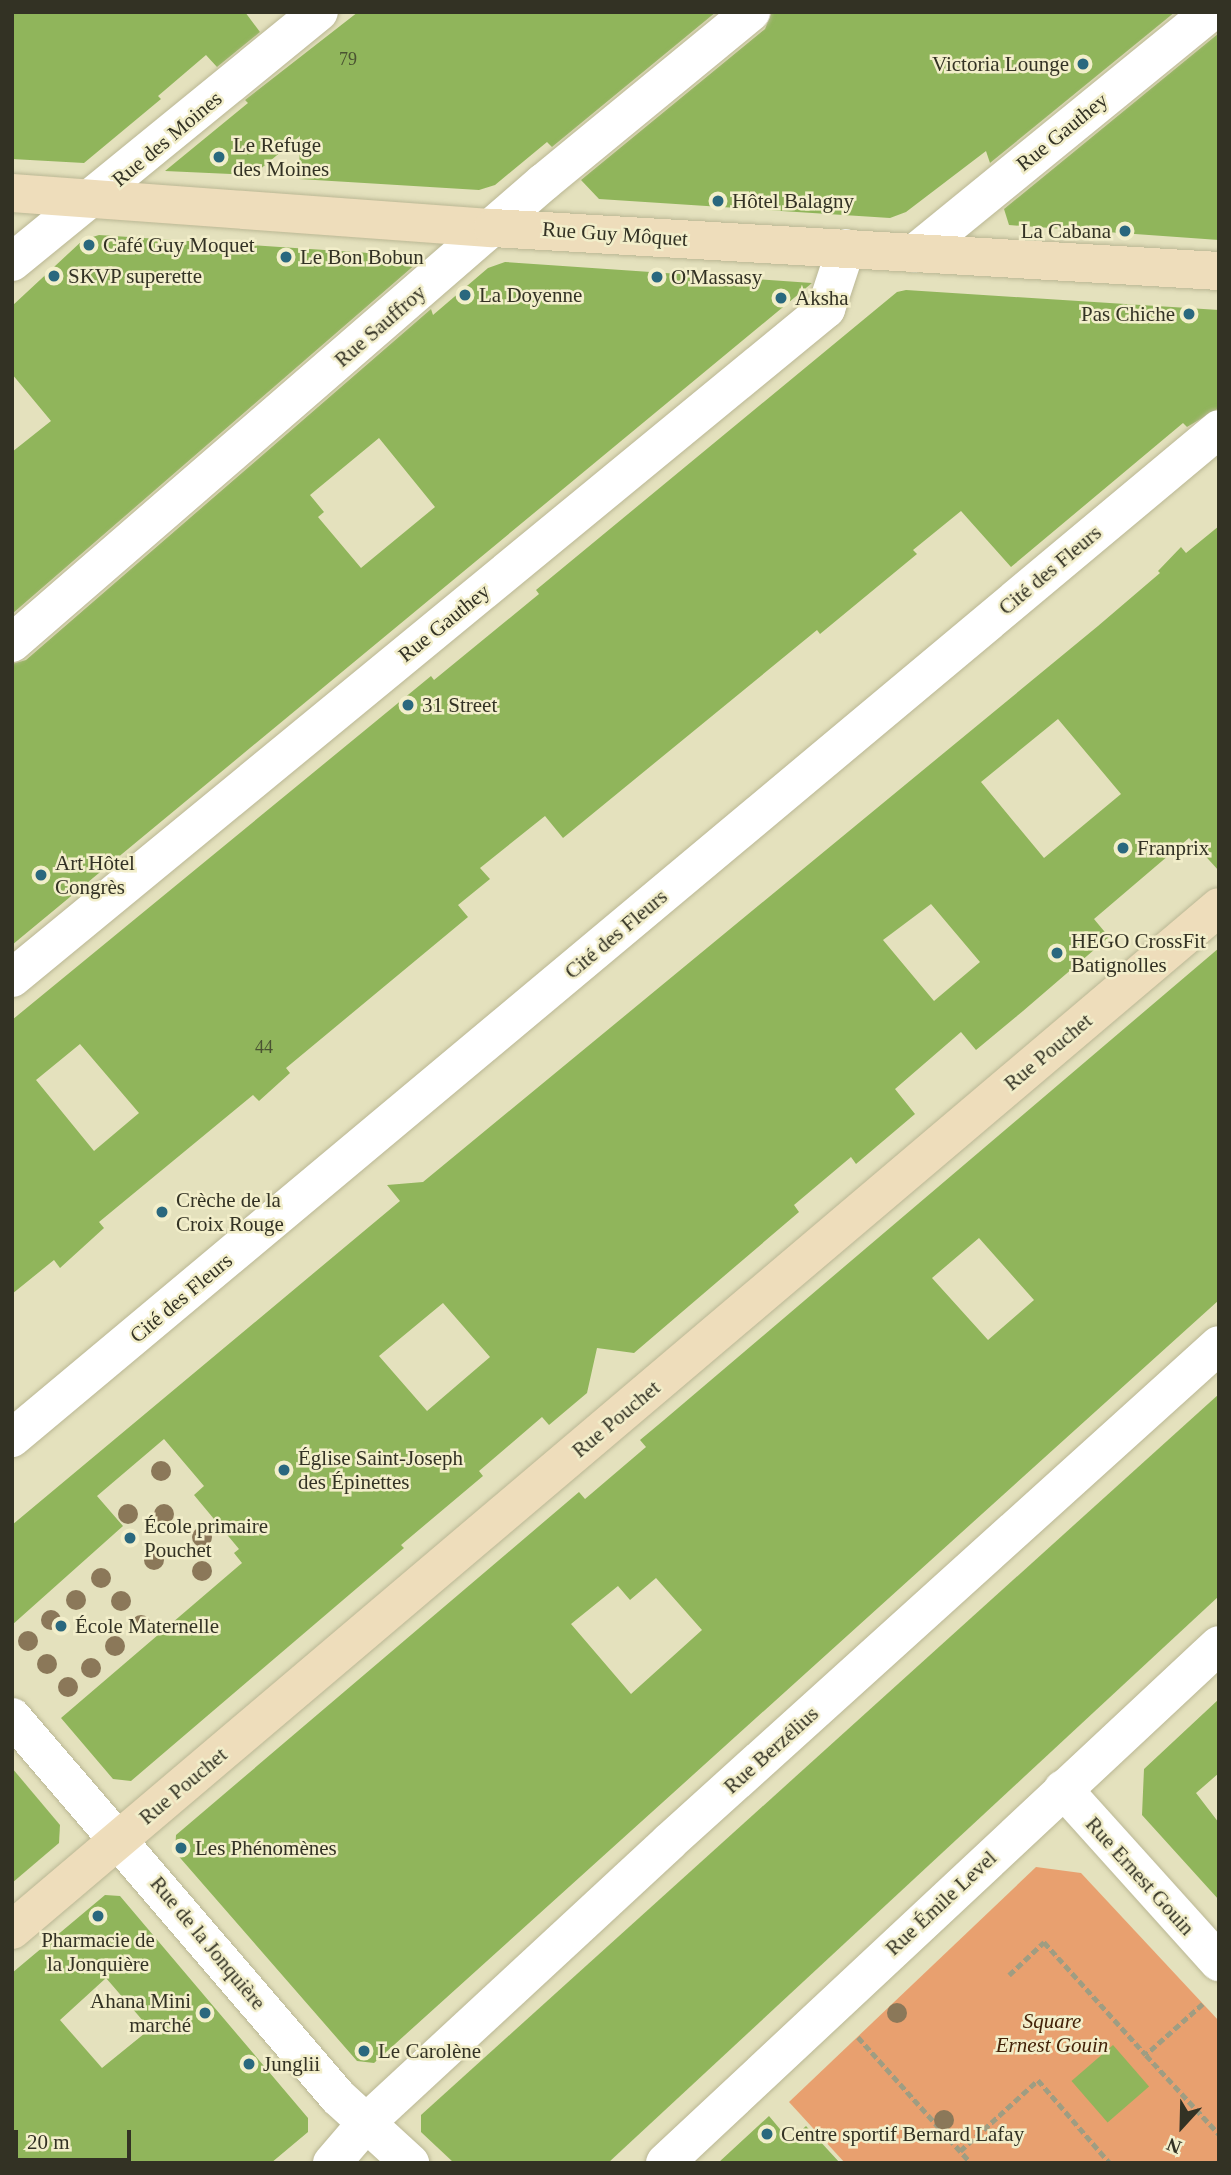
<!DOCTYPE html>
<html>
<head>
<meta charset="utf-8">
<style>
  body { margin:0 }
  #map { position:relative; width:1231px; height:2175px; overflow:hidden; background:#e4e1bd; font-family:"Times New Roman",serif }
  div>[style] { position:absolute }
  .green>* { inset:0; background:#e8a06f }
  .building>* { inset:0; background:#90b55b; transform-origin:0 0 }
  .path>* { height:4.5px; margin-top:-2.25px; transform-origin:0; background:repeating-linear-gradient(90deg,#9f9d82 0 7px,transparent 0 10.5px) }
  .roads { filter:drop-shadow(0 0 2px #bab794) drop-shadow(0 0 2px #bab794) }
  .street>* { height:38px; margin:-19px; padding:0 19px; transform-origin:19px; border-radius:19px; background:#fff }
  .secondary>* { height:38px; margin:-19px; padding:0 19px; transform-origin:19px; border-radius:19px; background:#edb }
  .trees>* { width:20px; height:20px; margin:-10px; border-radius:50%; background:#8b7859 }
  .dots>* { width:19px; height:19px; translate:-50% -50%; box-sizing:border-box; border:4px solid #f2eeca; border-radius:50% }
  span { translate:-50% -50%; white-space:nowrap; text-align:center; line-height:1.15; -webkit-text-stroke:5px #f2eeca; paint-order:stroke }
  .number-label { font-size:18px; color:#4a5332 }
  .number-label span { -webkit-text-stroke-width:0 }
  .poi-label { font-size:21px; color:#333224 }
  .right { translate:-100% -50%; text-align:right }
  .left { translate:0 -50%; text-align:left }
  .street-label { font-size:21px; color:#333224 }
  .park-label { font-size:21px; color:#432208; font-style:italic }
  .frame { position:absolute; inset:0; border:14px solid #333224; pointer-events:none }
  .north { position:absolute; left:1147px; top:2091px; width:70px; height:70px; -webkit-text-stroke:5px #f2eeca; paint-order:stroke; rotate:202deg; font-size:19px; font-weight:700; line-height:28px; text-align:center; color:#333224 }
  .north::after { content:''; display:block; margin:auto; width:24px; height:32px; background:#333224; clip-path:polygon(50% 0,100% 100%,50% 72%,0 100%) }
  .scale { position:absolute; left:14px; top:2130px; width:117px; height:32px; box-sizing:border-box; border:4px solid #333224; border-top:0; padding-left:9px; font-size:21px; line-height:24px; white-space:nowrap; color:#333224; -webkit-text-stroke:5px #f2eeca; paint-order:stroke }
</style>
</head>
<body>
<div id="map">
  <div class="green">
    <i style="clip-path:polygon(1036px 1867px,1081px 1873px,1219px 2021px,1219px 2163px,845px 2163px,789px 2102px)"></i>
  </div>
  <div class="building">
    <i style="clip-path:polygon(12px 12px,245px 12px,260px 32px,217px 67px,206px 55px,158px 96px,161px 99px,84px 163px,12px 159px)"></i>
    <i style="clip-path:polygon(358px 12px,716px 12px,552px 147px,547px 142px,495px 185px,479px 190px,299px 179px,300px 136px,253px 175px,165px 171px,248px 103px,245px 100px)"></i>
    <i style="clip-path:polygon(772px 12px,1175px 12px,990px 163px,986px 151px,906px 212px,890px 218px,599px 199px,581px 180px,765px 29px)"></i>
    <i style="clip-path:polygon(1219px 33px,1219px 240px,1009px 225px,1004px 209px)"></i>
    <i style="clip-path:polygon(99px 235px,414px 256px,417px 263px,12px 614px,12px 452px,51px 421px,12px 374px,12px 306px,83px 240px)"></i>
    <i style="clip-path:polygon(evenodd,505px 262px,812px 283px,12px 945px,12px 664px,26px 660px,431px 309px,433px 315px,488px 268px,505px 262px,379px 438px,435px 507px,361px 568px,318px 517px,324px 512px,310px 495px,379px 438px)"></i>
    <i style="clip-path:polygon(evenodd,906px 290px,1219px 310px,1219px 408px,1187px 427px,1183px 423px,1011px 567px,961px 511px,913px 550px,917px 554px,820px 634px,817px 630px,563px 838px,545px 816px,480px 868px,490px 879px,458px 905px,468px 917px,286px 1068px,290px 1073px,259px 1101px,253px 1095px,99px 1222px,104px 1228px,60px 1268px,54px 1260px,12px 1294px,12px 1020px,431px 676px,434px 680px,539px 594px,536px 590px,897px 292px,906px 290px,80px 1044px,139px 1113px,94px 1151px,36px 1080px,80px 1044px)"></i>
    <i style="clip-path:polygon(evenodd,1219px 526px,1219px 871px,1189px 838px,1094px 919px,1109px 937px,1023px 1011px,976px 1050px,961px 1032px,895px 1089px,915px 1114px,856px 1164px,851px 1157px,794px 1205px,799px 1212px,634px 1353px,597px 1348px,587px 1393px,549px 1425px,542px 1417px,479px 1471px,483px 1476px,401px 1545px,404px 1548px,131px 1781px,113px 1779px,61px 1718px,242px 1563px,234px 1553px,239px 1549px,194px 1495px,204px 1486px,164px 1439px,97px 1496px,123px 1526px,12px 1625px,12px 1525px,400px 1201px,387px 1185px,423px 1182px,1098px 626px,1160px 573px,1158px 571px,1181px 547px,1186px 553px,1219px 526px,1058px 719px,1121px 794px,1044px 858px,981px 782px,1058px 719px,1219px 526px,931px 904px,980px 962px,934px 1001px,883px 940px,931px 904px,1219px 526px,443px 1303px,490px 1357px,427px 1411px,379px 1356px,443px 1303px)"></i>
    <i style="clip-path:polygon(evenodd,1219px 948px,1219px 1300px,374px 2063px,357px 2061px,175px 1852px,176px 1835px,579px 1492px,585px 1499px,646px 1447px,640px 1440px,664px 1420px,1219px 948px,979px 1238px,1034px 1300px,988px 1340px,932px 1278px,979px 1238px,1219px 948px,656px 1578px,702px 1630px,631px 1694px,571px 1624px,618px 1586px,630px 1600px,656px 1578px)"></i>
    <i style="clip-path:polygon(1219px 1394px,1219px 1596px,608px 2163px,454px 2163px,421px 2132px,421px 2115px)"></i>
    <i style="clip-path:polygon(1219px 1699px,1219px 1773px,1196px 1793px,1219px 1823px,1219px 1900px,1142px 1815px,1144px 1769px)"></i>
    <i style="clip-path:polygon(12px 1768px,60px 1825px,59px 1843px,12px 1883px)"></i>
    <i style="clip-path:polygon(evenodd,105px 1895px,120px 1896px,308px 2118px,308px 2132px,271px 2163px,12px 2163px,12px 1973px,105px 1895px,106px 1978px,150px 2029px,102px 2068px,60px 2020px,106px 1978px)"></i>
    <i style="left:1113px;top:2045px;width:55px;height:55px;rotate:49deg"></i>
    <i style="clip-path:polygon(769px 2116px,790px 2141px,806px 2126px,840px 2163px,718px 2163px)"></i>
  </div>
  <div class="path">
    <i style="left:1009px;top:1975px;width:48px;rotate:-43.3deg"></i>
    <i style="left:1044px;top:1942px;width:152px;rotate:47.9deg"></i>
    <i style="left:1203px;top:2004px;width:76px;rotate:138.2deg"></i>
    <i style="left:1146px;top:2055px;width:108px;rotate:47.3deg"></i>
    <i style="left:858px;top:2037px;width:169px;rotate:48.1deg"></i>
    <i style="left:960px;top:2151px;width:105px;rotate:-42.3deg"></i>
    <i style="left:1038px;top:2080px;width:110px;rotate:49.1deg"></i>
  </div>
  <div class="roads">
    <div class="street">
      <i style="left:915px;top:253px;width:381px;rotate:-39.2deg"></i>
      <i style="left:12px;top:262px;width:396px;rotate:-39.2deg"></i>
      <i style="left:12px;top:643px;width:704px;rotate:-40.91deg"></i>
      <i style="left:544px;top:182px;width:268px;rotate:-39.4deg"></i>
      <i style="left:12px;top:978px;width:1054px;rotate:-39.42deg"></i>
      <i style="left:826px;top:309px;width:64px;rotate:-71.8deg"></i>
      <i style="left:12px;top:1438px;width:1573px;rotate:-39.89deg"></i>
      <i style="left:12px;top:1717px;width:501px;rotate:49.37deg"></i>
      <i style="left:338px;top:2097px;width:98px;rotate:42.5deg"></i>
      <i style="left:1063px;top:1789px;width:233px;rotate:48deg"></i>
      <i style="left:332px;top:2163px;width:55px;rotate:-49.4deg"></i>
      <i style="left:368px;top:2121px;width:410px;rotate:-42.8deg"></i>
      <i style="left:669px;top:1842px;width:741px;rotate:-42.1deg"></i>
      <i style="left:665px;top:2163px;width:758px;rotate:-43.08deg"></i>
    </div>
    <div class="secondary">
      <i style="left:12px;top:193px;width:482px;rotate:4.2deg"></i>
      <i style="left:493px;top:228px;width:727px;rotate:3.39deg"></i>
      <i style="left:12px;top:1930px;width:1582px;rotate:-40.28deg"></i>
    </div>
  </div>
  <div class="trees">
    <i style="left:161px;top:1471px"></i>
    <i style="left:128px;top:1514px"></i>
    <i style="left:164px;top:1514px"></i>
    <i style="left:202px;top:1537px"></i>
    <i style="left:154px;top:1560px"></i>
    <i style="left:202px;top:1571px"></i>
    <i style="left:101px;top:1578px"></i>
    <i style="left:76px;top:1600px"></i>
    <i style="left:121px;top:1601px"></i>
    <i style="left:51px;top:1620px"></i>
    <i style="left:141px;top:1625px"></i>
    <i style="left:28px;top:1641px"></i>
    <i style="left:115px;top:1646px"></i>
    <i style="left:47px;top:1664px"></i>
    <i style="left:91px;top:1668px"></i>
    <i style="left:68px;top:1687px"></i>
    <i style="left:897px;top:2013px"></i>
    <i style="left:944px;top:2120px"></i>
  </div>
  <div class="dots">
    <i style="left:1083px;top:64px;background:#2a687e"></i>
    <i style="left:219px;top:157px;background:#2a687e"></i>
    <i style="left:718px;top:201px;background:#2a687e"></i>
    <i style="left:1125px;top:231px;background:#2a687e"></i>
    <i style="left:89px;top:245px;background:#2a687e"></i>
    <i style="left:286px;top:257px;background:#2a687e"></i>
    <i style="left:54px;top:276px;background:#2a687e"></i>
    <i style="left:657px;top:277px;background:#2a687e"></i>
    <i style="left:465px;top:295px;background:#2a687e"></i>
    <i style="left:781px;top:298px;background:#2a687e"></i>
    <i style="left:1189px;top:314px;background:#2a687e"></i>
    <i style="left:408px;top:705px;background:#2a687e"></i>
    <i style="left:1123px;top:848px;background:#2a687e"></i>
    <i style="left:41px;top:875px;background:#2a687e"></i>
    <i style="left:1057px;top:953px;background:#2a687e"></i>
    <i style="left:162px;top:1212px;background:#2a687e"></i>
    <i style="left:284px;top:1470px;background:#2a687e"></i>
    <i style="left:130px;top:1538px;background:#2a687e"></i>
    <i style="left:61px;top:1626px;background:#2a687e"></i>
    <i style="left:181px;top:1848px;background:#2a687e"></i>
    <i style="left:98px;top:1916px;background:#2a687e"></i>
    <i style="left:205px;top:2013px;background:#2a687e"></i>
    <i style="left:364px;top:2051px;background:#2a687e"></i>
    <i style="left:249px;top:2064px;background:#2a687e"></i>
    <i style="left:767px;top:2134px;background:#2a687e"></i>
  </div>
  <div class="number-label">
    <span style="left:348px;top:59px">79</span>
    <span style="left:264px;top:1047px">44</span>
  </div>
  <div class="poi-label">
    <span class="right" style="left:1069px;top:64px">Victoria Lounge</span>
    <span class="left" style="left:233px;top:157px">Le Refuge<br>des Moines</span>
    <span class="left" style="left:732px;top:201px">Hôtel Balagny</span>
    <span class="right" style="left:1111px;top:231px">La Cabana</span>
    <span class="left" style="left:103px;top:245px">Café Guy Moquet</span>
    <span class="left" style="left:300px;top:257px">Le Bon Bobun</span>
    <span class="left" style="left:68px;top:276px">SKVP superette</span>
    <span class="left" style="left:671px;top:277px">O'Massasy</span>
    <span class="left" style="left:479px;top:295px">La Doyenne</span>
    <span class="left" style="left:795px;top:298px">Aksha</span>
    <span class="right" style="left:1175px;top:314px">Pas Chiche</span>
    <span class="left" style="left:422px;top:705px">31 Street</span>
    <span class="left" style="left:1137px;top:848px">Franprix</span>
    <span class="left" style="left:55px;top:875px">Art Hôtel<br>Congrès</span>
    <span class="left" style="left:1071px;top:953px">HEGO CrossFit<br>Batignolles</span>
    <span class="left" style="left:176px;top:1212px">Crèche de la<br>Croix Rouge</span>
    <span class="left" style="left:298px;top:1470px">Église Saint-Joseph<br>des Épinettes</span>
    <span class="left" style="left:144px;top:1538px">École primaire<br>Pouchet</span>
    <span class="left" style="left:75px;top:1626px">École Maternelle</span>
    <span class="left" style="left:195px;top:1848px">Les Phénomènes</span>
    <span style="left:98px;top:1952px">Pharmacie de<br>la Jonquière</span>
    <span class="right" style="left:191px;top:2013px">Ahana Mini<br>marché</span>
    <span class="left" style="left:378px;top:2051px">Le Carolène</span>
    <span class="left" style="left:263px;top:2064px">Junglii</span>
    <span class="left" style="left:781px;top:2134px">Centre sportif Bernard Lafay</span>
  </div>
  <div class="street-label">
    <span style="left:1062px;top:132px;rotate:-39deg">Rue Gauthey</span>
    <span style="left:167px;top:139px;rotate:-40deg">Rue des Moines</span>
    <span style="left:615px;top:234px;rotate:4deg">Rue Guy Môquet</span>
    <span style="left:380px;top:326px;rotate:-41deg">Rue Sauffroy</span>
    <span style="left:1050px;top:570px;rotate:-40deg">Cité des Fleurs</span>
    <span style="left:444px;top:623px;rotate:-39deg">Rue Gauthey</span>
    <span style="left:616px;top:934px;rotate:-40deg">Cité des Fleurs</span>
    <span style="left:1048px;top:1052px;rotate:-40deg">Rue Pouchet</span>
    <span style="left:181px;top:1298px;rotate:-40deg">Cité des Fleurs</span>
    <span style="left:616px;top:1419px;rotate:-40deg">Rue Pouchet</span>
    <span style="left:771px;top:1750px;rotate:-42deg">Rue Berzélius</span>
    <span style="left:183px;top:1786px;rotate:-40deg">Rue Pouchet</span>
    <span style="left:1140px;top:1876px;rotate:48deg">Rue Ernest Gouin</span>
    <span style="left:941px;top:1903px;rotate:-43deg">Rue Émile Level</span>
    <span style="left:208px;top:1943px;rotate:50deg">Rue de la Jonquière</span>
  </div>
  <div class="park-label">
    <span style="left:1052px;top:2033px">Square<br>Ernest Gouin</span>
  </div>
  <div class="frame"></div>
  <div class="north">N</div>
  <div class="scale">20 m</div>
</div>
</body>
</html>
